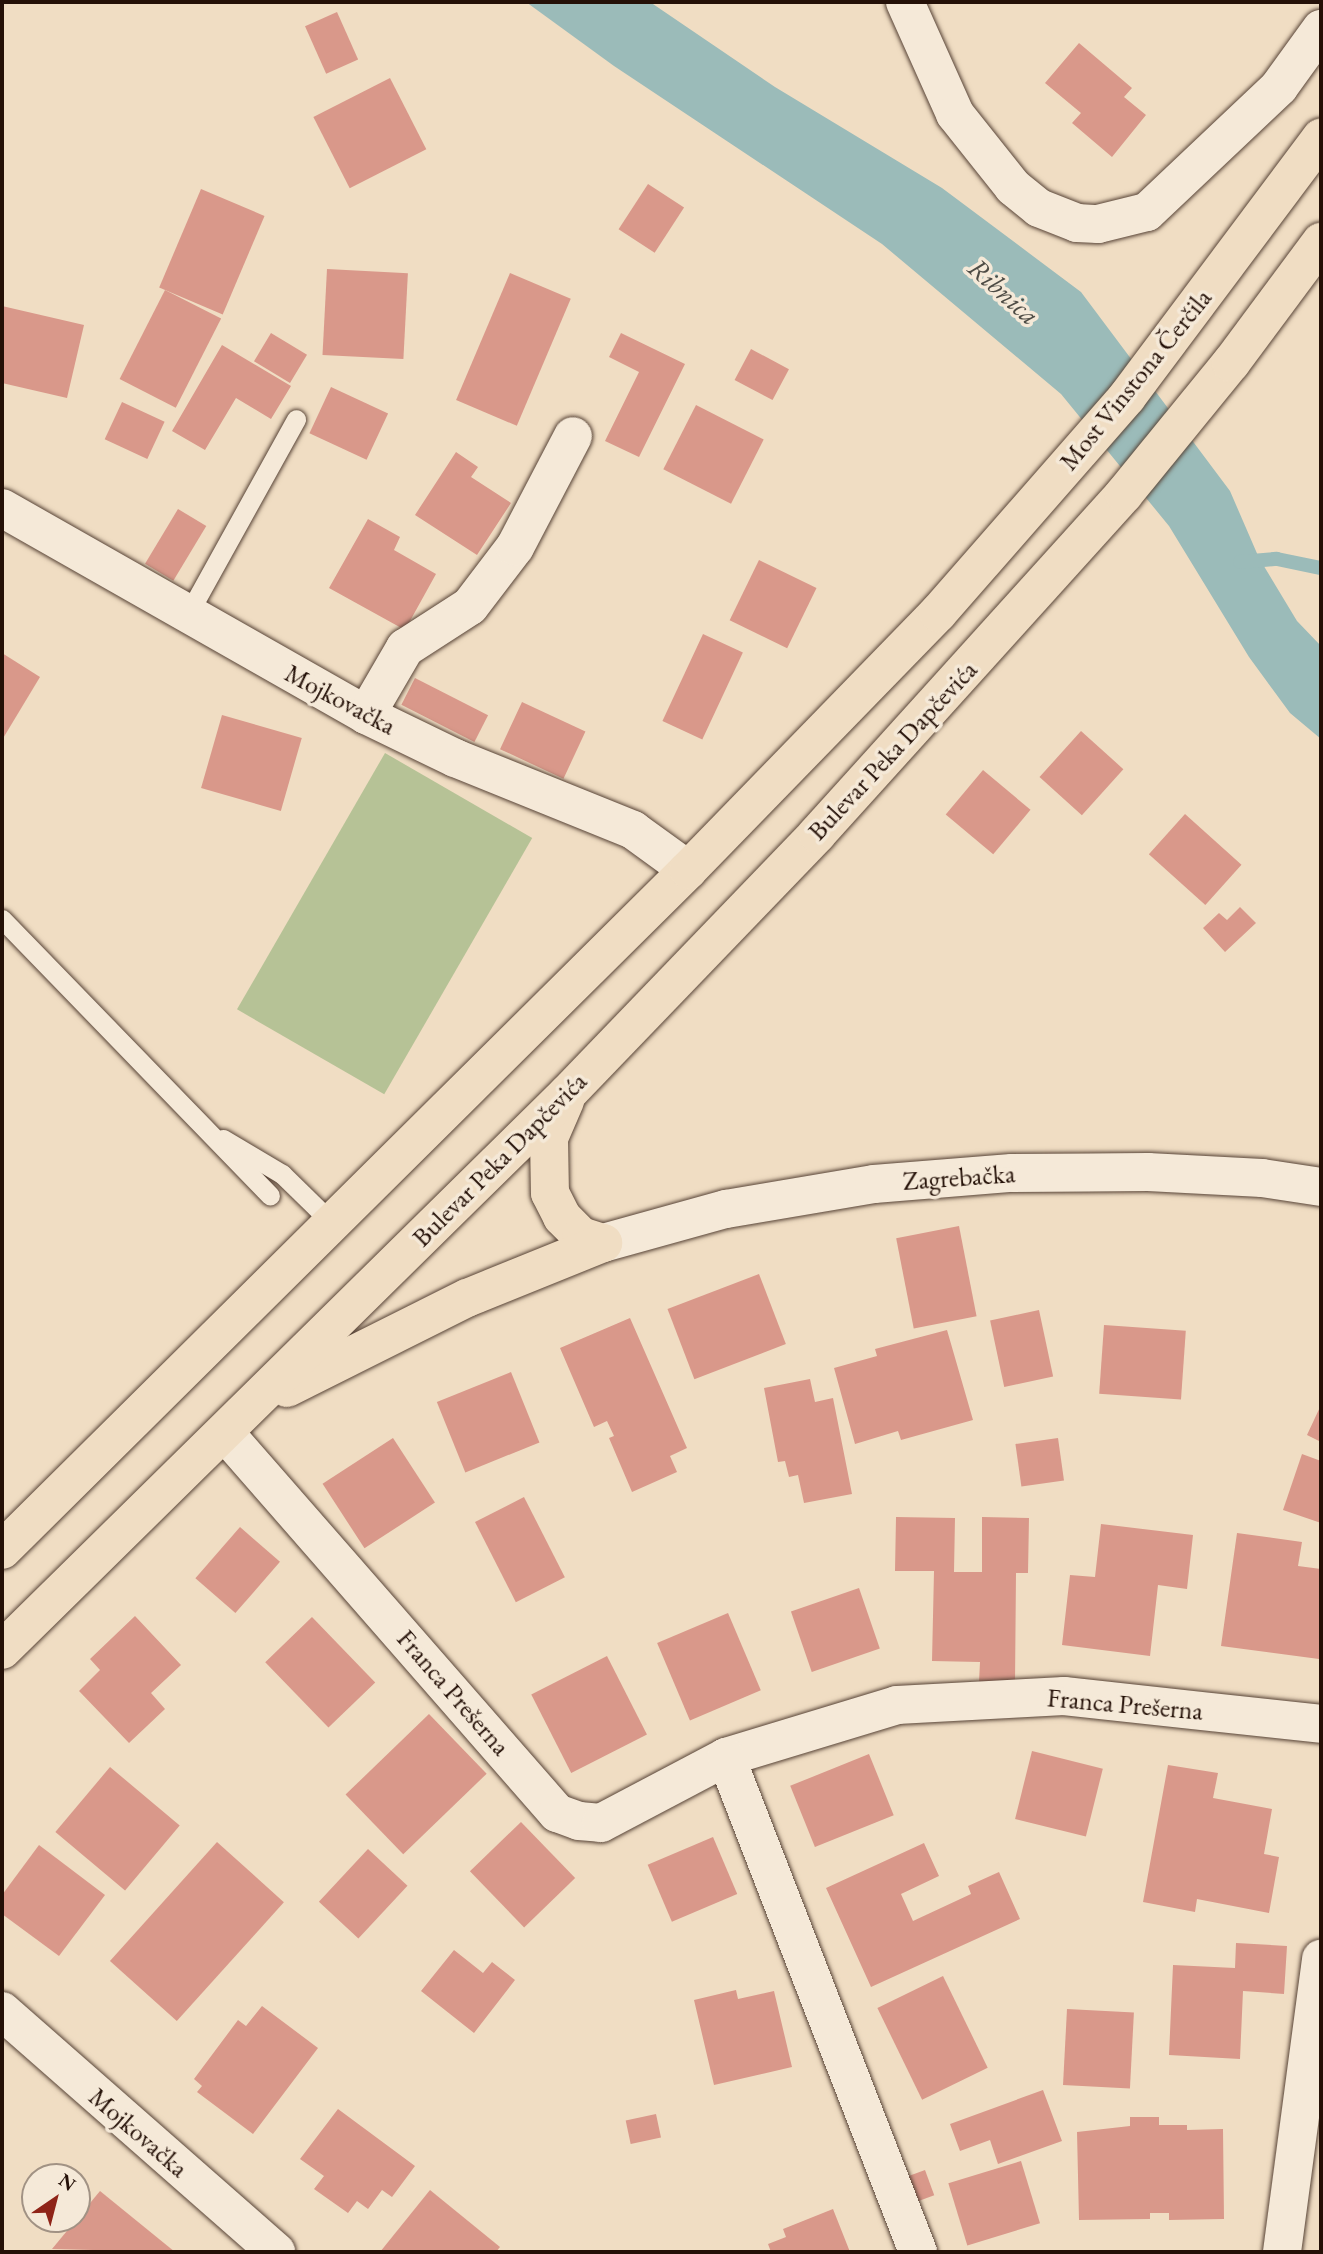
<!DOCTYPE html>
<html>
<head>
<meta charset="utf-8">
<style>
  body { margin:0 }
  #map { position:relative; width:1323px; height:2254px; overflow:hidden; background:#f0ddc3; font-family:"EB Garamond",serif }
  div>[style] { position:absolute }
  .green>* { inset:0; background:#b6c296; transform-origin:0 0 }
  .water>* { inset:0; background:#9bbbb9 }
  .stream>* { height:14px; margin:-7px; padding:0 7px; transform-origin:7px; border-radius:7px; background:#9bbbb9 }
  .building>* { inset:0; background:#d9988a; transform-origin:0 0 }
  .roads { filter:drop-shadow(0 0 2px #574336) drop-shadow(0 0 2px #574336) }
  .service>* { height:19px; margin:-9.5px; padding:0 9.5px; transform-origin:9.5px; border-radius:9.5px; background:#f5e9d8 }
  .minor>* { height:38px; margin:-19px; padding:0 19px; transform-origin:19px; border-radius:19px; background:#f5e9d8 }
  .primary>* { height:38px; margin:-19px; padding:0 19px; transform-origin:19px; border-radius:19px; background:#f0ddc3 }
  span { translate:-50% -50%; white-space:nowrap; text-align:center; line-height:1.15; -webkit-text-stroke:7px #f5e9d8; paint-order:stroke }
  .street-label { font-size:26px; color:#241007 }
  .water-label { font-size:28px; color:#4e4c45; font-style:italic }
  .frame { position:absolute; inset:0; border:4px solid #241007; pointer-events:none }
  .north { position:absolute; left:21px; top:2163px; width:70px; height:70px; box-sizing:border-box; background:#f5e9d8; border:2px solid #a19284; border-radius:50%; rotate:35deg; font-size:19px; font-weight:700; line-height:28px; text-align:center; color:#241007 }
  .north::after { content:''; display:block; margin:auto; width:24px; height:32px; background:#8f2418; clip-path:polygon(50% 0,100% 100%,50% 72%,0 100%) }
</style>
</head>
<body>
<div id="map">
  <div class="green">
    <i style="left:385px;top:753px;width:170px;height:296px;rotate:30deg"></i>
  </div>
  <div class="water">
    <i style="clip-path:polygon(526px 2px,650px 2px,775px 87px,942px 188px,1081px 292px,1230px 491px,1259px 558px,1297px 621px,1321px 646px,1321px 739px,1290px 713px,1249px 657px,1169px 526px,1061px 394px,882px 244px,614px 66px)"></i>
  </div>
  <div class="stream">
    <i style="left:1240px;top:562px;width:37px;rotate:-5deg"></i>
    <i style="left:1277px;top:559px;width:45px;rotate:11.6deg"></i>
  </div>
  <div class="building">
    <i style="left:337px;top:12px;width:52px;height:35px;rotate:66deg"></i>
    <i style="clip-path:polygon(1079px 43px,1132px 88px,1124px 97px,1146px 115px,1112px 157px,1072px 123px,1081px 113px,1045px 83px)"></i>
    <i style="left:390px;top:78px;width:80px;height:86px;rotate:63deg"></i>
    <i style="left:648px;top:184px;width:43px;height:54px;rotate:33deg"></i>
    <i style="left:201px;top:189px;width:69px;height:107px;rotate:23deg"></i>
    <i style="left:327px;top:269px;width:81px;height:86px;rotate:3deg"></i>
    <i style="left:510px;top:273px;width:66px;height:138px;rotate:23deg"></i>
    <i style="left:165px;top:290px;width:63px;height:100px;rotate:27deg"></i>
    <i style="clip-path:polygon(2px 306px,84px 325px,67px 398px,2px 383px)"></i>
    <i style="left:271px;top:333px;width:42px;height:33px;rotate:31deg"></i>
    <i style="clip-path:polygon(621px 333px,685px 364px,639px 457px,605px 441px,639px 372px,609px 357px)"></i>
    <i style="clip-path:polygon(222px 345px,291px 386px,271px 419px,236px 398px,205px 450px,172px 431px)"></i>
    <i style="left:751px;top:349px;width:43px;height:35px;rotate:28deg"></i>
    <i style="left:331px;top:387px;width:63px;height:51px;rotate:25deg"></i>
    <i style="left:122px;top:402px;width:47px;height:41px;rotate:25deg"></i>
    <i style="left:696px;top:405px;width:76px;height:72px;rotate:27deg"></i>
    <i style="clip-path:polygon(456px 452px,478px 467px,471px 477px,511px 503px,477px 555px,415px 515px)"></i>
    <i style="left:178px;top:509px;width:33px;height:64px;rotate:31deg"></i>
    <i style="clip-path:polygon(368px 519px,400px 537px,394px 550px,436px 574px,405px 630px,329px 588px)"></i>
    <i style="left:759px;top:560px;width:64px;height:67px;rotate:26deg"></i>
    <i style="left:703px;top:634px;width:44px;height:96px;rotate:25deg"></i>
    <i style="clip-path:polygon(2px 653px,40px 677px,2px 740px)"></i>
    <i style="left:415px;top:678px;width:82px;height:30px;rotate:27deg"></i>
    <i style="left:522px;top:702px;width:70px;height:52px;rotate:25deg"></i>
    <i style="left:222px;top:715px;width:83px;height:76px;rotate:16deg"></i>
    <i style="left:1081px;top:731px;width:57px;height:62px;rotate:42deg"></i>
    <i style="left:983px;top:770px;width:62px;height:58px;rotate:40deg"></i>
    <i style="left:1185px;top:814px;width:76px;height:54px;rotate:42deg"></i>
    <i style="clip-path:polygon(1240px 907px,1256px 923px,1225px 952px,1203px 928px,1219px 913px,1227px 920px)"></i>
    <i style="left:959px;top:1226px;width:92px;height:64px;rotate:79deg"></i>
    <i style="left:759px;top:1274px;width:75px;height:98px;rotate:69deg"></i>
    <i style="left:1039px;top:1310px;width:68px;height:50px;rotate:78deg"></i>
    <i style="clip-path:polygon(630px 1318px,687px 1448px,670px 1456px,677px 1472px,632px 1492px,609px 1438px,614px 1436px,607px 1421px,594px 1427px,560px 1348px)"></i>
    <i style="left:1104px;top:1325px;width:82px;height:69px;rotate:4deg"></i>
    <i style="clip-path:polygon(947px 1330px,973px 1420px,901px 1440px,898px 1431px,855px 1444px,834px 1368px,877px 1356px,875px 1349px)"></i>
    <i style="left:511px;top:1372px;width:76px;height:80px;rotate:68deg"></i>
    <i style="clip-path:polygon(810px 1379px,815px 1402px,833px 1398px,852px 1494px,804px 1503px,798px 1475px,789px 1477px,785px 1461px,778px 1462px,764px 1388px)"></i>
    <i style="clip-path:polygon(1321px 1405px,1321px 1442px,1307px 1435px)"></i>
    <i style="left:393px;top:1438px;width:77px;height:84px;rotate:57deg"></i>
    <i style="left:1058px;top:1438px;width:43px;height:43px;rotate:82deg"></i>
    <i style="clip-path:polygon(1302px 1454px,1321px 1461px,1321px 1523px,1283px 1510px)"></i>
    <i style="left:524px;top:1497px;width:90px;height:55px;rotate:63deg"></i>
    <i style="clip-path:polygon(896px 1517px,955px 1518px,954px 1572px,982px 1572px,982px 1517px,1029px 1518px,1028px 1573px,1016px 1573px,1015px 1683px,979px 1682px,980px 1662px,932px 1661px,934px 1571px,895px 1571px)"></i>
    <i style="clip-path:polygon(1101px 1524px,1193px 1535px,1187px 1589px,1158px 1585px,1150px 1656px,1062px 1645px,1070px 1575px,1095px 1577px)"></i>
    <i style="left:240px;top:1527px;width:53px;height:68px;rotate:41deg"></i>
    <i style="clip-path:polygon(1237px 1533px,1302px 1542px,1298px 1566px,1321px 1569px,1319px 1659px,1221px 1646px)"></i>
    <i style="left:859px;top:1588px;width:64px;height:72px;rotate:71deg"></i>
    <i style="left:728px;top:1613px;width:84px;height:77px;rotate:67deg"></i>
    <i style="clip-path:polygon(135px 1616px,181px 1665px,151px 1693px,165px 1709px,129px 1743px,79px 1691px,100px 1670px,90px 1659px)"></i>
    <i style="left:312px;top:1617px;width:91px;height:65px;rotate:46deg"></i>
    <i style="left:607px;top:1656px;width:88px;height:85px;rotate:63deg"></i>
    <i style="left:429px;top:1714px;width:83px;height:116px;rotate:46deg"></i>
    <i style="left:1032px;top:1751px;width:73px;height:70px;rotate:14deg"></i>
    <i style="left:869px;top:1754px;width:66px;height:85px;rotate:68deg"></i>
    <i style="clip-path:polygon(1168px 1765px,1218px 1773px,1213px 1798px,1272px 1809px,1264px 1854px,1279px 1857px,1269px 1913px,1197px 1899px,1195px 1912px,1143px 1902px)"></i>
    <i style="left:110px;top:1767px;width:91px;height:85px;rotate:40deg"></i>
    <i style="left:521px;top:1822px;width:78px;height:71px;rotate:46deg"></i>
    <i style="left:713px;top:1837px;width:62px;height:71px;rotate:67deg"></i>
    <i style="left:217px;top:1842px;width:90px;height:160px;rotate:42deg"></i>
    <i style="clip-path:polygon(924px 1843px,939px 1876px,901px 1894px,913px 1921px,971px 1894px,968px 1886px,999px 1872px,1020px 1919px,871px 1987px,826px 1888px)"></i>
    <i style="clip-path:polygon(39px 1845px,105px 1895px,59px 1956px,2px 1914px,2px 1895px)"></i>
    <i style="left:368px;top:1849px;width:54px;height:72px;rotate:43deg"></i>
    <i style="clip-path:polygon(1236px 1943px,1287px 1946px,1284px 1994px,1243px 1991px,1240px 2059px,1169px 2055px,1173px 1965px,1235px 1968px)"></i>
    <i style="clip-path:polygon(454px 1950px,483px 1973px,492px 1962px,515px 1980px,474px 2033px,421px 1991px)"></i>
    <i style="left:943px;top:1976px;width:102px;height:73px;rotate:64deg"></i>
    <i style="clip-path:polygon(736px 1990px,738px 1999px,774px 1991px,792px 2067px,714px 2085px,694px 2000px)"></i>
    <i style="clip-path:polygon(262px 2006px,318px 2048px,253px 2134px,197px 2092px,202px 2086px,194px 2079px,238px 2020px,246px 2026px)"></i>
    <i style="left:1067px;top:2009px;width:67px;height:76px;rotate:3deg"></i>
    <i style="clip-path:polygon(1043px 2090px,1062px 2141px,998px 2164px,990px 2140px,960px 2151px,950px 2124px)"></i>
    <i style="clip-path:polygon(338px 2109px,415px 2166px,392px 2197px,382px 2190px,368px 2209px,357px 2201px,348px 2213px,314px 2189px,324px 2176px,300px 2159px)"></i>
    <i style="left:656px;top:2114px;width:24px;height:31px;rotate:78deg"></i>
    <i style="clip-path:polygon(1130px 2117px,1159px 2117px,1159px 2125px,1187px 2125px,1187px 2130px,1223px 2129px,1224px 2219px,1169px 2220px,1169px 2213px,1150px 2213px,1150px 2219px,1079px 2220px,1077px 2132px,1130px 2126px)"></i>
    <i style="left:1021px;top:2161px;width:65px;height:76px;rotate:73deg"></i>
    <i style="left:925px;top:2170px;width:27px;height:26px;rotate:70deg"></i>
    <i style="clip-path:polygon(430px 2190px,500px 2247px,496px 2252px,380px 2252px)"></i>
    <i style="clip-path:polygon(100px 2191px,175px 2252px,52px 2249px)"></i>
    <i style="clip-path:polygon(833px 2209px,850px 2252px,771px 2252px,768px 2244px,786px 2237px,783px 2229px)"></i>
  </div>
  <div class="roads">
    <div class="service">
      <i style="left:187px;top:616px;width:225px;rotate:-61deg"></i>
      <i style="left:2px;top:919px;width:385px;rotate:45.9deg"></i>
      <i style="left:223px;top:1139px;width:69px;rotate:30.7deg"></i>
      <i style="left:282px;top:1174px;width:71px;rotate:44.4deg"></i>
    </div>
    <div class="minor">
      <i style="left:905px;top:2px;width:123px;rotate:65.9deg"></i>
      <i style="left:955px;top:114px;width:93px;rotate:51.5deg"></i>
      <i style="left:1013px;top:187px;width:33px;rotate:39deg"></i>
      <i style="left:1039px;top:208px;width:41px;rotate:21.5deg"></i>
      <i style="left:1077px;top:223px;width:21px;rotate:3deg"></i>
      <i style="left:1098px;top:224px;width:50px;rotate:-13.8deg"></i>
      <i style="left:1147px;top:212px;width:182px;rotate:-43.4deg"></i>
      <i style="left:1279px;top:87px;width:72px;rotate:-54.1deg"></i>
      <i style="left:2px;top:508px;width:419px;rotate:29.6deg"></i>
      <i style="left:366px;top:715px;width:99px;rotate:25.8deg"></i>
      <i style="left:455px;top:758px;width:192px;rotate:22deg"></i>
      <i style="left:633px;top:830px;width:68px;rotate:36deg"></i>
      <i style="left:366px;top:715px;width:78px;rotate:-59.8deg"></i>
      <i style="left:405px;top:648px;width:77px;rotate:-32.9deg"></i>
      <i style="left:470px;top:606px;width:74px;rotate:-52.7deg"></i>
      <i style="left:515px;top:547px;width:125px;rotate:-62.4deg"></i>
      <i style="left:603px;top:1243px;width:128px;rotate:-15.5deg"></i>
      <i style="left:726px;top:1209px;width:150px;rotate:-9.6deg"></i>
      <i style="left:874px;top:1184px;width:138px;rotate:-4.6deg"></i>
      <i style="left:1012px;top:1173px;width:136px;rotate:-0.4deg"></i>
      <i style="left:1148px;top:1172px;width:114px;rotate:3deg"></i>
      <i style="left:1262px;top:1178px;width:60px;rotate:8.7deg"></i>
      <i style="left:225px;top:1433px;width:505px;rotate:48.86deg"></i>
      <i style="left:557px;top:1813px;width:23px;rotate:20deg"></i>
      <i style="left:579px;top:1821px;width:22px;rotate:5deg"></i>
      <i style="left:601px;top:1823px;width:141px;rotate:-27.8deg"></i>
      <i style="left:726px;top:1757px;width:179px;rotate:-16.9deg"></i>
      <i style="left:897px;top:1705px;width:167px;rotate:-3.1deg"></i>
      <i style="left:1064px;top:1696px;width:259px;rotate:6.2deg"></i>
      <i style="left:726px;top:1757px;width:531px;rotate:68.8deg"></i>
      <i style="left:2px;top:2011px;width:365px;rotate:41.3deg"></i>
      <i style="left:1282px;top:2252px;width:296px;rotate:-82.4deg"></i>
    </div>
    <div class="primary">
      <i style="left:565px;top:1101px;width:40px;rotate:113.4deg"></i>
      <i style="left:549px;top:1138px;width:55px;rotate:89deg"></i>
      <i style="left:550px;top:1193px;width:27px;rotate:63deg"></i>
      <i style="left:562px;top:1217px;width:27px;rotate:45deg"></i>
      <i style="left:581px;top:1236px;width:23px;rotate:18deg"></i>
      <i style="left:287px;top:1388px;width:201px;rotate:-26.6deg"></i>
      <i style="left:467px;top:1298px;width:147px;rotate:-22deg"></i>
      <i style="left:2px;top:1550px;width:966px;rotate:-44.75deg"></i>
      <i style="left:688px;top:870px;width:359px;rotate:-45.8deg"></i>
      <i style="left:938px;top:613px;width:287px;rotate:-48.8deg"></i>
      <i style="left:1127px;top:397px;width:324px;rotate:-53.2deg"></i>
      <i style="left:2px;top:1650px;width:794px;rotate:-44.54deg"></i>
      <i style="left:568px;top:1093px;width:359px;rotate:-46.1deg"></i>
      <i style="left:817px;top:834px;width:458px;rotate:-47.9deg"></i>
      <i style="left:1124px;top:494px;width:169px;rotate:-50.8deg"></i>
      <i style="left:1231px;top:363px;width:151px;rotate:-53.4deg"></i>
    </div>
  </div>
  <div class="street-label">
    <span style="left:1136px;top:380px;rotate:-51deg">Most Vinstona Čerčila</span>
    <span style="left:340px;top:700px;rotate:28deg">Mojkovačka</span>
    <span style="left:893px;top:751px;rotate:-47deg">Bulevar Peka Dapčevića</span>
    <span style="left:500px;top:1160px;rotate:-45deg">Bulevar Peka Dapčevića</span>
    <span style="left:959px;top:1178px;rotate:-4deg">Zagrebačka</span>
    <span style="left:453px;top:1693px;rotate:49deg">Franca Prešerna</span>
    <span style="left:1125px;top:1705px;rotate:5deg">Franca Prešerna</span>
    <span style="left:138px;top:2133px;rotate:41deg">Mojkovačka</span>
  </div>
  <div class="water-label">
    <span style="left:1004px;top:291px;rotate:42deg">Ribnica</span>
  </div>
  <div class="frame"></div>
  <div class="north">N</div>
</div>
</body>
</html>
